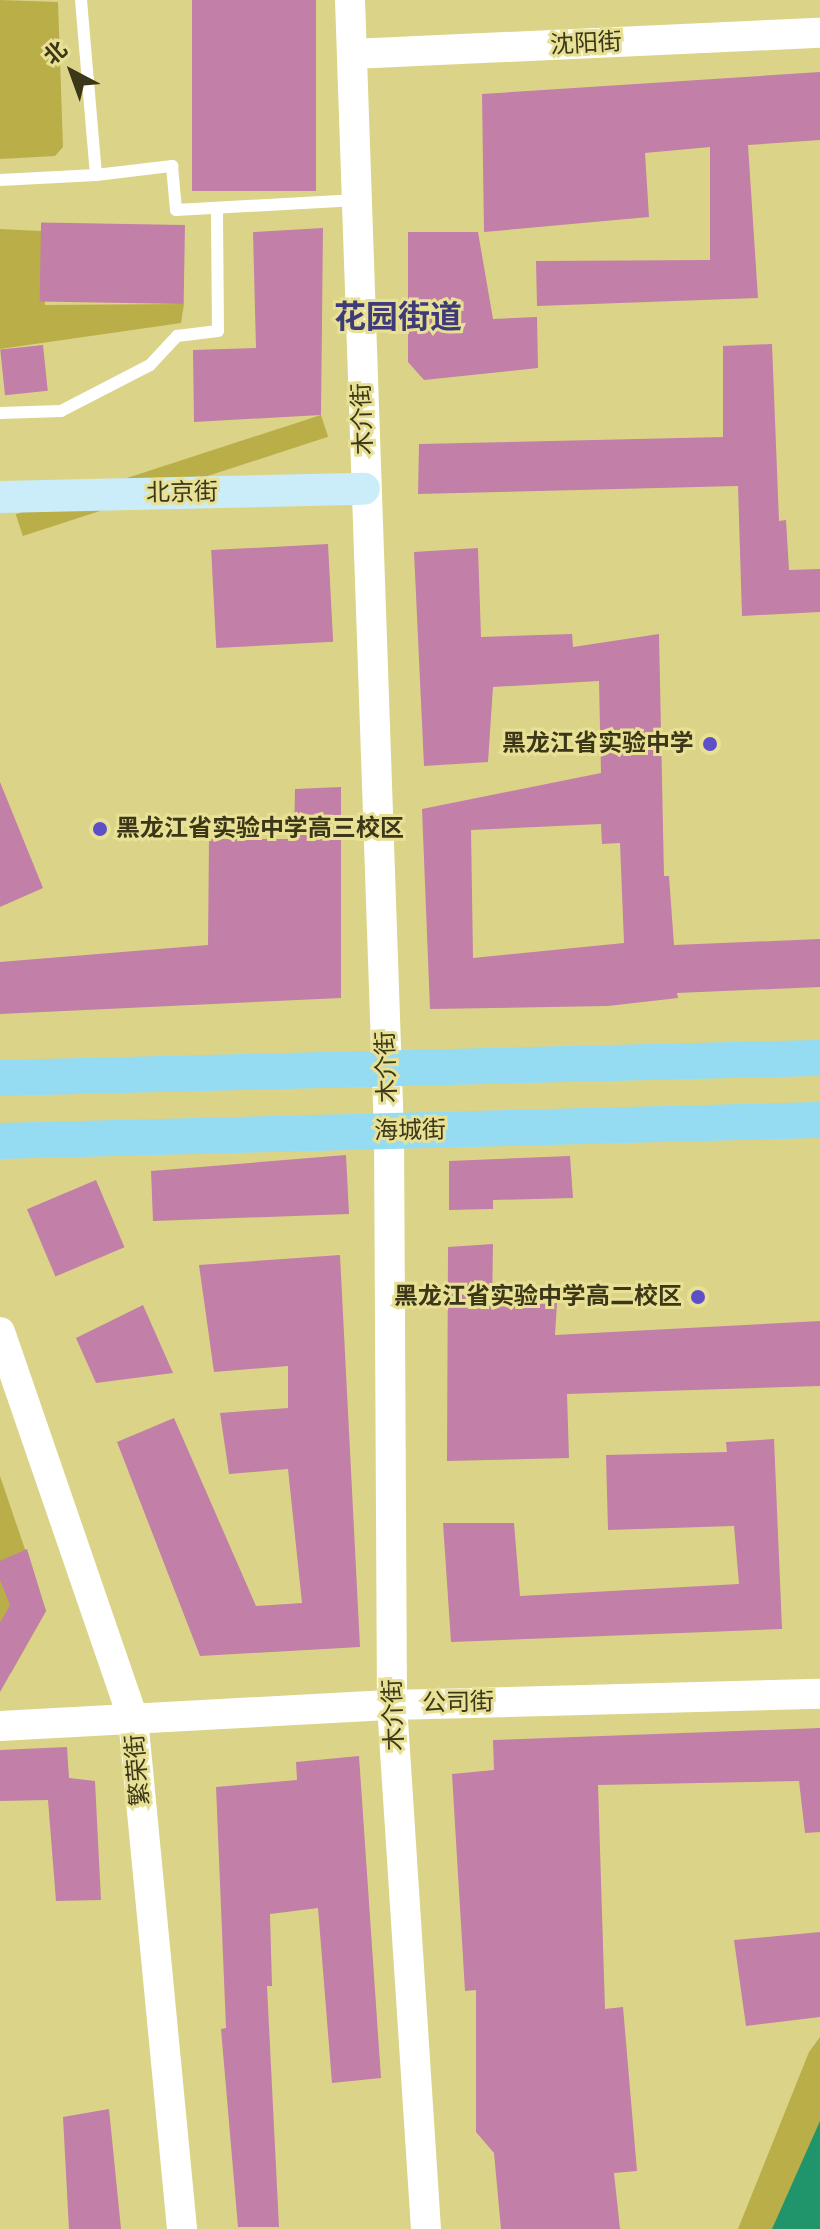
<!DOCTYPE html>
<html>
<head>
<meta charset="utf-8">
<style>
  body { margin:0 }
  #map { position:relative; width:820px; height:2229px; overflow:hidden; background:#dbd488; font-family:"Sofia Sans Condensed","Noto Sans SC",sans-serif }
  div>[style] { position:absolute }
  .green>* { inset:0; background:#b9ae48; transform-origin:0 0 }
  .water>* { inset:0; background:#20956b }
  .building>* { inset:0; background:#c27fa7; transform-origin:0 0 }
  .service>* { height:12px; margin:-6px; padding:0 6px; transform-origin:6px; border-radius:6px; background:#fff }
  .tertiary>* { height:30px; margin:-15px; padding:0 15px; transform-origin:15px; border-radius:15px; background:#fff }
  .secondary>* { height:32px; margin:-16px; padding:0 16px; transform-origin:16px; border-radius:16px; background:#caedf9 }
  .primary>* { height:36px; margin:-18px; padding:0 18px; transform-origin:18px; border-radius:18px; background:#95dcf3 }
  .dots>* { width:22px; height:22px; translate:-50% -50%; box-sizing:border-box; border:4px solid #e8e195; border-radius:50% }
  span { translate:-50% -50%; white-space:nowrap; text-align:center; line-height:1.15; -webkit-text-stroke:6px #e8e195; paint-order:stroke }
  .street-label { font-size:24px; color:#3b3718 }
  .poi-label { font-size:24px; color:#3b3718; font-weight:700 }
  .right { translate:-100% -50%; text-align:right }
  .left { translate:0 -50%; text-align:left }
  .district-label { font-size:32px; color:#3e3b78; font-weight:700 }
  .north { position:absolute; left:32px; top:32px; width:80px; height:80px; -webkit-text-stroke:6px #e8e195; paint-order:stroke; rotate:319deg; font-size:22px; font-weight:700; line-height:32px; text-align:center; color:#3b3718 }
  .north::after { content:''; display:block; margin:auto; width:28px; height:36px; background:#3b3718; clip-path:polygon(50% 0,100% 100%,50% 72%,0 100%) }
</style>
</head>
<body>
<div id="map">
  <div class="green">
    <i style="clip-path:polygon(0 0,58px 2px,63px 147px,55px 156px,0 159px)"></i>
    <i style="clip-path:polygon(0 229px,41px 231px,45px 305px,184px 304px,181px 323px,0 349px)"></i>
    <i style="left:321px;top:415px;width:23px;height:321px;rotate:72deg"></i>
    <i style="clip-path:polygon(0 1476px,46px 1611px,11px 1673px,0 1673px)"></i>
    <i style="clip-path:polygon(820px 2037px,820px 2229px,738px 2229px,809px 2052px)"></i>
  </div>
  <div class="water">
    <i style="clip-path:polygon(820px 2121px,820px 2229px,772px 2229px)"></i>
  </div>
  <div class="building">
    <i style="left:192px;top:0;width:124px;height:191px"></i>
    <i style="clip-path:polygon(820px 72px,820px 140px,748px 145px,758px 298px,537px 306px,536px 261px,710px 260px,710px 147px,645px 153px,649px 217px,484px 232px,482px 94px)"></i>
    <i style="left:185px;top:225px;width:79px;height:144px;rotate:91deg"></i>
    <i style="clip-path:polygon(323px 228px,321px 415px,194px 422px,193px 350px,256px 348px,253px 232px)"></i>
    <i style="clip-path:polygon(408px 232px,478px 232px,493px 319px,537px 317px,538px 368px,424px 380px,408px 362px)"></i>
    <i style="clip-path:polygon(772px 344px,779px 521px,786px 520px,789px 570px,820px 569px,820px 612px,742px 616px,738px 486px,418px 494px,419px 444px,723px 437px,723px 346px)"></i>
    <i style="left:43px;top:345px;width:46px;height:43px;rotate:84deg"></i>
    <i style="left:328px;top:544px;width:98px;height:117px;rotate:87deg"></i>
    <i style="clip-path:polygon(evenodd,478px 548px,481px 637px,572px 634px,573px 647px,659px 634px,664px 876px,669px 876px,674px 945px,820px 939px,820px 987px,677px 993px,678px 998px,608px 1006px,430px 1009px,422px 809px,601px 773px,599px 681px,493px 687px,488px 762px,424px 766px,414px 552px,478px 548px,601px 824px,602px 844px,620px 843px,624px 943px,473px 958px,471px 830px,601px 824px)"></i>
    <i style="clip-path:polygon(0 782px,43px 888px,0 907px)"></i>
    <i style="clip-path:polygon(341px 787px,341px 998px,0 1014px,0 962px,208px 945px,209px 839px,294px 839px,295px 789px)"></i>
    <i style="clip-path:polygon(346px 1155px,349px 1214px,153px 1221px,151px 1171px)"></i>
    <i style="clip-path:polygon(570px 1156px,573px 1198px,493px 1200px,493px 1209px,449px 1210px,449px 1161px)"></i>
    <i style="left:96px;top:1180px;width:73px;height:75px;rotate:67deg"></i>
    <i style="clip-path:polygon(493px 1244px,492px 1307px,557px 1303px,555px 1335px,820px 1321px,820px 1386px,567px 1394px,569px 1458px,447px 1461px,448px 1247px)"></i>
    <i style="clip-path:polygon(340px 1255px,360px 1647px,200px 1656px,117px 1442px,174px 1418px,256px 1606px,302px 1603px,288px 1469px,229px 1474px,220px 1413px,288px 1408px,288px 1366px,214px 1372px,199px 1265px)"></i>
    <i style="clip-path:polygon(143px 1305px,173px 1373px,96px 1383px,76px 1338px)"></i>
    <i style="clip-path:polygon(774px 1439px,782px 1629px,451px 1642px,443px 1523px,514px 1523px,520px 1596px,739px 1584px,734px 1526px,608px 1530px,606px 1455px,727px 1452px,726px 1442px)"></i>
    <i style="clip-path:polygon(27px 1549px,46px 1611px,0 1692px,0 1623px,10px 1605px,0 1580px,0 1561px)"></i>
    <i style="clip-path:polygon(820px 1728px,820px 1832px,805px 1833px,799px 1781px,598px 1785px,605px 2009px,623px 2007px,637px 2171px,614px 2173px,620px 2229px,501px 2229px,494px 2153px,476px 2132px,476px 1990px,465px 1991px,452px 1774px,494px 1770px,493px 1740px)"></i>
    <i style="clip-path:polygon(67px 1747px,69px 1778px,95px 1781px,101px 1900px,56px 1901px,48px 1800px,0 1801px,0 1750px)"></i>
    <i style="clip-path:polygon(359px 1756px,381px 2078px,332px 2083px,318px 1908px,270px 1914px,272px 1986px,267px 1986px,279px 2227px,238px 2227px,221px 2029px,226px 2028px,216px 1787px,297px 1780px,296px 1762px)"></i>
    <i style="clip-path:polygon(820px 1932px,820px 2017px,746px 2026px,734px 1940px)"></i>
    <i style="clip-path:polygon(109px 2109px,121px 2229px,69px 2229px,63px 2117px)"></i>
  </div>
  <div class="service">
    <i style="left:96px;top:175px;width:77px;rotate:-6.8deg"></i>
    <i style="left:172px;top:166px;width:44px;rotate:84.8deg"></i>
    <i style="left:176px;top:210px;width:181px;rotate:-3.2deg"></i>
    <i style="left:0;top:180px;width:96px;rotate:-3deg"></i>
    <i style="left:96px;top:175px;width:176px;rotate:-94.9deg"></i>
    <i style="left:0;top:413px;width:61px;rotate:-1.9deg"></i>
    <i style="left:61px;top:411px;width:100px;rotate:-27.3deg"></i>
    <i style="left:150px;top:365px;width:40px;rotate:-47deg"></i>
    <i style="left:177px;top:336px;width:41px;rotate:-7deg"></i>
    <i style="left:218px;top:331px;width:123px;rotate:-90.5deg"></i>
  </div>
  <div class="tertiary">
    <i style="left:350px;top:0;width:1132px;rotate:88.03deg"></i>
    <i style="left:389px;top:1131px;width:574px;rotate:89.7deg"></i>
    <i style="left:392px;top:1705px;width:525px;rotate:86.29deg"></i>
    <i style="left:352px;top:54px;width:468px;rotate:-2.6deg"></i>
    <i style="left:0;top:1332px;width:408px;rotate:71deg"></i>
    <i style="left:133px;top:1718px;width:513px;rotate:84.52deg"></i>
    <i style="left:0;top:1726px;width:393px;rotate:-3.1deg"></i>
    <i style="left:392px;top:1705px;width:428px;rotate:-1.5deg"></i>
  </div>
  <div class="secondary">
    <i style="left:0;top:497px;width:364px;rotate:-1.3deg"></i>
  </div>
  <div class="primary">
    <i style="left:0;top:1078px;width:820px;rotate:-1.4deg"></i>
    <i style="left:0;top:1141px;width:820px;rotate:-1.47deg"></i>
  </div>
  <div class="dots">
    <i style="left:710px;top:744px;background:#5d4fc7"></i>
    <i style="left:100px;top:829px;background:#5d4fc7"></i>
    <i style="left:698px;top:1297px;background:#5d4fc7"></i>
  </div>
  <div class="street-label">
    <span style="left:586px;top:44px;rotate:-3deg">沈阳街</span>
    <span style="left:363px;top:419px;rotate:-92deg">木介街</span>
    <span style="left:182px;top:493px;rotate:-1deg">北京街</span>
    <span style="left:387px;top:1067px;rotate:-92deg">木介街</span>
    <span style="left:410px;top:1131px;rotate:-1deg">海城街</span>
    <span style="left:458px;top:1703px;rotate:-1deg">公司街</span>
    <span style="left:394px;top:1715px;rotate:-92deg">木介街</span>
    <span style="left:138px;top:1770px;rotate:-95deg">繁荣街</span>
  </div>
  <div class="poi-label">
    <span class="right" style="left:694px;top:744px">黑龙江省实验中学</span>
    <span class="left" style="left:116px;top:829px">黑龙江省实验中学高三校区</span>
    <span class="right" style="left:682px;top:1297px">黑龙江省实验中学高二校区</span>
  </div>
  <div class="district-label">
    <span style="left:398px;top:319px">花园街道</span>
  </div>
  <div class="north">北</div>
</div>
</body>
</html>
